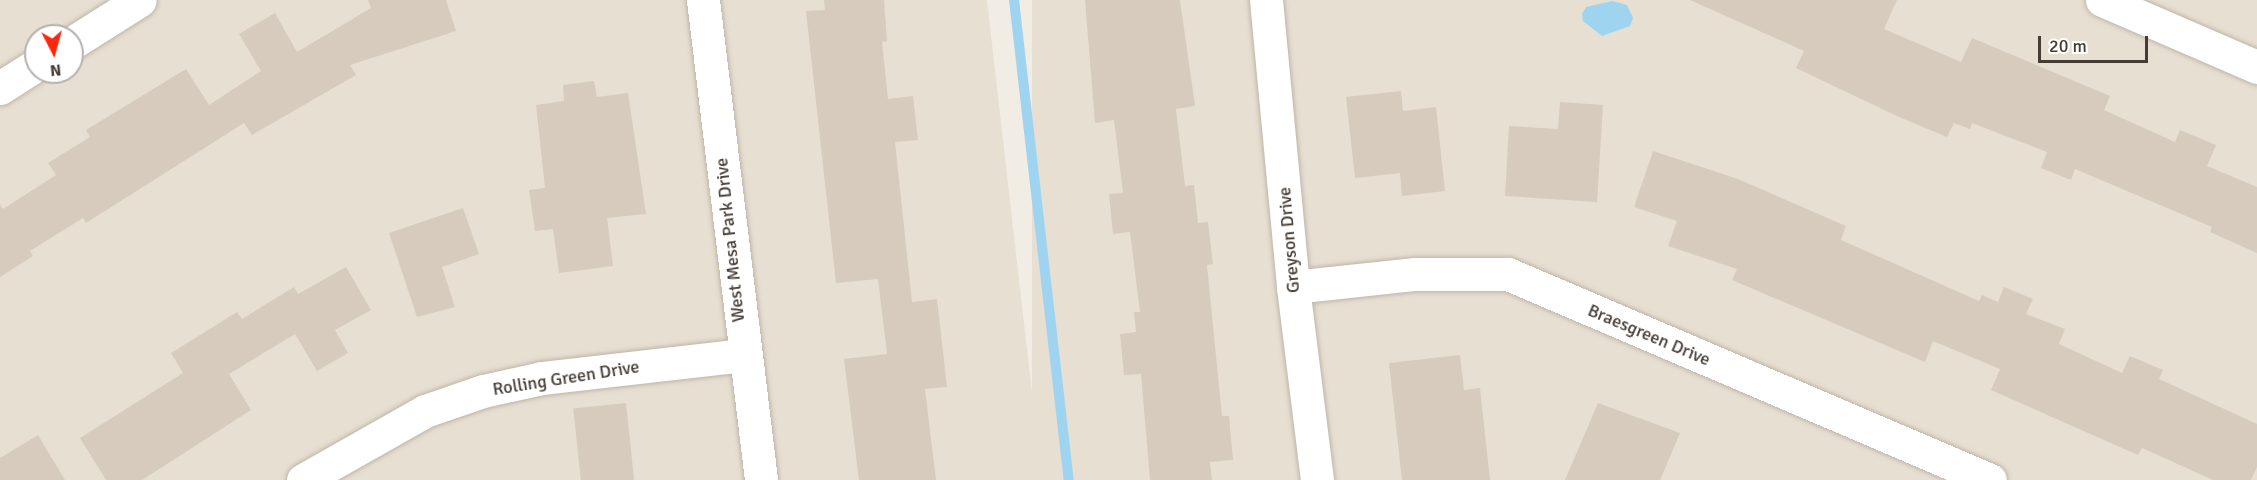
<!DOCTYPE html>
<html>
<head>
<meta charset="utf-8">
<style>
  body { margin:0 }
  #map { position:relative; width:2257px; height:480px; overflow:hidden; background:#f2ede4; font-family:Signika,sans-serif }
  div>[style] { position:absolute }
  .residential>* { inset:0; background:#e7dfd2; transform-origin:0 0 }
  .water>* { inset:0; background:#9fd4f1 }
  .stream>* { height:10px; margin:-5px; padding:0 5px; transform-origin:5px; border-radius:5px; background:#9fd4f1 }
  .building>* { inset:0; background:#d7cbbd; transform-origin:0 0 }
  .roads { filter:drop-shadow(0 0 2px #beb5a7) drop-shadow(0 0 2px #beb5a7) }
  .minor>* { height:33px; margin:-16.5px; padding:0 16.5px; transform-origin:16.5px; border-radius:16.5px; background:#fff }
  span { translate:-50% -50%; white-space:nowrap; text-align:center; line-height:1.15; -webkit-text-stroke:6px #fff; paint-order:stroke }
  .street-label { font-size:18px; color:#453d34 }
  .north { position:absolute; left:24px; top:24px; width:60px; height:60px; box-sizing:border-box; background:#fff; border:2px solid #b5b1ae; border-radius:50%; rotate:174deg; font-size:16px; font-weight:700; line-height:24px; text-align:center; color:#453d34 }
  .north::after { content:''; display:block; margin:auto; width:21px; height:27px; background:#fd2710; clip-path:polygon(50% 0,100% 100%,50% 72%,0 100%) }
  .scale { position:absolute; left:2038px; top:36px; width:110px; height:27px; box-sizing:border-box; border:3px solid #453d34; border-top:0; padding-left:8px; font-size:18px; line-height:21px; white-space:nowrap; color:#453d34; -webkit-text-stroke:4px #fff; paint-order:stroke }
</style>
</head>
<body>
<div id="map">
  <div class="residential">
    <i style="clip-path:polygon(evenodd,0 0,987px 0,1042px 480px,0 480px,0 0,36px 36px,72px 36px,72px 72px,36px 72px,36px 36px)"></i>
    <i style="left:1032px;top:0;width:1225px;height:483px"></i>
  </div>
  <div class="water">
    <i style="clip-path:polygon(1612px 1px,1627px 5px,1633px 18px,1630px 26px,1602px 36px,1583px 21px,1582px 14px,1586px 7px)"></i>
  </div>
  <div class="stream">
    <i style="left:1014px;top:0;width:483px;rotate:83.5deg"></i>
  </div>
  <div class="building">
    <i style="clip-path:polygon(368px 0,446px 0,456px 31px,350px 65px,356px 75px,252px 135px,244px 123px,86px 223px,83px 218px,30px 251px,33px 256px,0 277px,0 205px,3px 209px,56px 175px,48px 163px,90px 137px,86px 130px,186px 69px,209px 105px,261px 71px,239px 34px,275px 13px,297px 52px,371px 8px)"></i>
    <i style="clip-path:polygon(824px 0,884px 0,887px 41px,882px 42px,888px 99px,913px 96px,918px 140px,895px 142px,912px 302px,937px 299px,947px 387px,925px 389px,936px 480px,859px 480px,844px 359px,887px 354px,878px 279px,836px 283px,806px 11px,825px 10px)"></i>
    <i style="clip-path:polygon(1085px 0,1180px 0,1195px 106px,1176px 109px,1185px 186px,1194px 185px,1198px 223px,1208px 222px,1213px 264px,1207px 265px,1222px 416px,1229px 416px,1233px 460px,1210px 462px,1212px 480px,1150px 480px,1141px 374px,1124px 375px,1120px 334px,1136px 332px,1134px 312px,1140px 312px,1130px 232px,1113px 234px,1109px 194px,1123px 193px,1114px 120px,1095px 123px)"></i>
    <i style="clip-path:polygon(1690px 0,1897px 0,1884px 29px,1961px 62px,1972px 38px,2110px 96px,2104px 110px,2175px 142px,2180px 130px,2216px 145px,2207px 166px,2257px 187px,2257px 253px,2210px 232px,2212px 227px,2075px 169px,2071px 180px,2041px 168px,2047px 152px,1972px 123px,1970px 129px,1954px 123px,1947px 137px,1899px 117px,1796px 68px,1804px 51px)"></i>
    <i style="clip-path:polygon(594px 81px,597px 97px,628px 93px,646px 214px,607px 218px,613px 266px,559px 273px,553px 229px,535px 231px,529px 190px,545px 188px,536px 105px,564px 101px,563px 85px)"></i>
    <i style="clip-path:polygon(1401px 91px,1403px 111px,1436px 107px,1445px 191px,1402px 196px,1400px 173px,1355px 178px,1346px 97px)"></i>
    <i style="clip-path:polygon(1560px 102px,1603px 105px,1597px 202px,1505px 196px,1509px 126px,1558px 129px)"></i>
    <i style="clip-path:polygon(1653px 151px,1738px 179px,1846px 226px,1841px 240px,1979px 301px,1982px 295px,1998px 302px,2004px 287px,2033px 299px,2026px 314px,2065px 329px,2059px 344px,2122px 373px,2130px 356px,2163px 370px,2159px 379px,2257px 424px,2257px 467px,2251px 480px,2213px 480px,2142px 448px,2138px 455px,1991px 390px,2000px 369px,1933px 341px,1925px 362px,1732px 280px,1737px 269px,1668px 246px,1677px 221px,1634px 207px)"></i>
    <i style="clip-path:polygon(463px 208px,479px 254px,442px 267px,455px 307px,417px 317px,389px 233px)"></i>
    <i style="clip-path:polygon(346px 267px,371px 310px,335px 330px,348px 353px,317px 371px,295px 334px,229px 374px,251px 410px,142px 480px,106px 480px,80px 438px,183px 373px,171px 353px,237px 312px,242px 319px,294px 287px,298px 294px)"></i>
    <i style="clip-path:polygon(1460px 355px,1464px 390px,1480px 388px,1490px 480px,1402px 480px,1389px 363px)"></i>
    <i style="left:626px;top:403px;width:77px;height:53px;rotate:84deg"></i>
    <i style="clip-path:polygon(1598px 403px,1680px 433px,1660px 480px,1565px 480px)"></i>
    <i style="clip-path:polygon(38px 435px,65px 480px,0 480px,0 458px)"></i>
  </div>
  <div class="roads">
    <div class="minor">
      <i style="left:703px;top:0;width:483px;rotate:83.1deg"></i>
      <i style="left:1266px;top:0;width:288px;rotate:84.6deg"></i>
      <i style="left:1293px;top:287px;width:194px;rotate:82.9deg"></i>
      <i style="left:2102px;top:0;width:169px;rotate:23.4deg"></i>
      <i style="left:72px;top:43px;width:80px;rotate:-32.3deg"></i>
      <i style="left:0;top:88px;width:43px;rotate:-32.6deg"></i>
      <i style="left:1293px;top:287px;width:123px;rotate:-6.1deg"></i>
      <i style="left:1415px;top:274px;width:93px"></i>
      <i style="left:1508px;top:274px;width:524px;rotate:23.14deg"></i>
      <i style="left:303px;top:480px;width:140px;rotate:-29.5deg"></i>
      <i style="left:425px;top:411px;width:61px;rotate:-19deg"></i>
      <i style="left:483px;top:391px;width:60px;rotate:-12.4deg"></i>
      <i style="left:542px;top:378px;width:202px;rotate:-6.5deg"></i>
    </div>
  </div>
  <div class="street-label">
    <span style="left:730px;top:240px;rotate:-96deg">West Mesa Park Drive</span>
    <span style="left:1289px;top:240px;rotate:-95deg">Greyson Drive</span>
    <span style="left:1649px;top:335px;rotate:23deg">Braesgreen Drive</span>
    <span style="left:566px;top:378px;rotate:-9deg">Rolling Green Drive</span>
  </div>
  <div class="north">N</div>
  <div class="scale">20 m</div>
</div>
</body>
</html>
